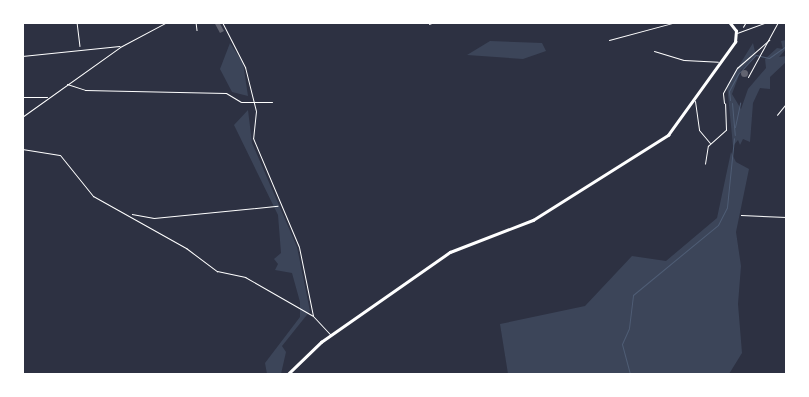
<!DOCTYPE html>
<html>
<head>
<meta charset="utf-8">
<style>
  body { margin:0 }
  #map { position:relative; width:809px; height:397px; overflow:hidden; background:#2d3142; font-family:"Noto Serif",serif }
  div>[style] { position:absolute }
  .green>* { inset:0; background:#3c4559 }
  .stream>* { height:1px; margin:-0.5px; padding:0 0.5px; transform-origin:0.5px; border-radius:0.5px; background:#4f5d75 }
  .building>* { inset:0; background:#626471 }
  .round { border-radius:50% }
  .path>* { height:0.5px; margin:-0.25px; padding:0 0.25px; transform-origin:0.25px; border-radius:0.25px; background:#fff }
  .service>* { height:0.5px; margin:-0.25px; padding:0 0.25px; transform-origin:0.25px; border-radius:0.25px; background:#fff }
  .minor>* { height:1px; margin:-0.5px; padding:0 0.5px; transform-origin:0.5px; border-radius:0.5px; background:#fff }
  .primary>* { height:2.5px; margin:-1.25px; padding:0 1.25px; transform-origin:1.25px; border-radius:1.25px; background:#fff }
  span { translate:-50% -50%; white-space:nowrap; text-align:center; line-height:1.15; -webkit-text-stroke:5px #fff; paint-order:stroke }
  .frame { position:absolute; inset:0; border:24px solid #fff; pointer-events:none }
</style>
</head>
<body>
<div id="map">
  <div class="green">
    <i style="clip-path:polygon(786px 40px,786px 49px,779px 57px,786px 56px,786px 62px,770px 77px,770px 89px,760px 88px,753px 103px,750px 142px,743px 139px,740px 145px,738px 140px,733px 146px,727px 85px,753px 43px,756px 56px,741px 70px,732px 94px,741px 109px,748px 89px,766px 68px,765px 59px,777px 48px,783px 49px,781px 41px)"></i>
    <i style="clip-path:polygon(490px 41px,542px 43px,546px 51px,523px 59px,467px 55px)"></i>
    <i style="clip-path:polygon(230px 43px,243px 63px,248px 96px,232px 92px,220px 69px)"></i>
    <i style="clip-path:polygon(248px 110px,252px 143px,297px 247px,310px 311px,282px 346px,286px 352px,281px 374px,267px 374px,265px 363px,300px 317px,300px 302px,292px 273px,275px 270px,278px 264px,274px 259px,281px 253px,278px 215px,234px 125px)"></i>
    <i style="clip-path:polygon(731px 152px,736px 162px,749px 169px,736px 232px,741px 266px,738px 304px,742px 353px,729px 374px,508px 374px,500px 324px,585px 306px,632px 256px,666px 261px,717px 218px)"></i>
  </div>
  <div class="stream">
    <i style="left:730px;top:100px;width:9px;rotate:-96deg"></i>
    <i style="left:729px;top:91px;width:19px;rotate:-62deg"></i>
    <i style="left:738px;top:74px;width:26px;rotate:-47deg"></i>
    <i style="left:756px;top:55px;width:13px;rotate:13deg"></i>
    <i style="left:769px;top:58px;width:21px;rotate:-35deg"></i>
    <i style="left:732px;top:103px;width:32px;rotate:85deg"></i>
    <i style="left:735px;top:127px;width:25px;rotate:-78deg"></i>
    <i style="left:630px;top:374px;width:31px;rotate:-105deg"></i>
    <i style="left:622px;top:344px;width:17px;rotate:-66deg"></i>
    <i style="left:629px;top:328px;width:33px;rotate:-83deg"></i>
    <i style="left:633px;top:295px;width:110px;rotate:-39.5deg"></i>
    <i style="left:718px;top:225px;width:20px;rotate:-63deg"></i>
    <i style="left:727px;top:207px;width:69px;rotate:-84.2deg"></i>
  </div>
  <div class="building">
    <i style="clip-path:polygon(214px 22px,219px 22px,224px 31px,220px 33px)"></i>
    <i class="round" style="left:740.5px;top:69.5px;width:7px;height:7px"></i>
  </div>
  <div class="path">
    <i style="left:77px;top:22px;width:24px;rotate:83deg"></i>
    <i style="left:429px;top:24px;width:5px;rotate:-22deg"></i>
    <i style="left:743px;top:27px;width:6px;rotate:-59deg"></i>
    <i style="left:132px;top:214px;width:22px;rotate:10deg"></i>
    <i style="left:154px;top:218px;width:124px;rotate:-5.6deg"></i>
    <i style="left:741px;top:215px;width:45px;rotate:2.5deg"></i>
  </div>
  <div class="service">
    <i style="left:196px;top:22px;width:8px;rotate:83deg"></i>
    <i style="left:737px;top:33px;width:33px;rotate:-20deg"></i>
    <i style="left:777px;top:115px;width:14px;rotate:-51deg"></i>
    <i style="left:705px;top:164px;width:18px;rotate:-81deg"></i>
    <i style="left:708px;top:146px;width:24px;rotate:-42deg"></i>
    <i style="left:726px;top:130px;width:26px;rotate:-92deg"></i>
  </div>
  <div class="minor">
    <i style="left:222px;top:22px;width:51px;rotate:62.9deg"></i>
    <i style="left:245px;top:67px;width:45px;rotate:76deg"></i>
    <i style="left:256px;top:111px;width:27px;rotate:96deg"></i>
    <i style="left:253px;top:138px;width:118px;rotate:67.1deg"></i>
    <i style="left:299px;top:247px;width:70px;rotate:78.5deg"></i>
    <i style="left:609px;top:40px;width:69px;rotate:-15deg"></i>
    <i style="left:654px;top:51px;width:31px;rotate:17deg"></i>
    <i style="left:684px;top:60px;width:34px;rotate:3deg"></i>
    <i style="left:22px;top:56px;width:98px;rotate:-5.9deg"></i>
    <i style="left:748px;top:77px;width:63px;rotate:-61.4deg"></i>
    <i style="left:67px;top:84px;width:19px;rotate:18deg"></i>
    <i style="left:85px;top:90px;width:141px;rotate:1.2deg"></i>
    <i style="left:226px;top:93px;width:17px;rotate:31deg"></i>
    <i style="left:241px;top:102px;width:31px"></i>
    <i style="left:22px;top:97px;width:25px"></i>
    <i style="left:695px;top:101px;width:29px;rotate:82deg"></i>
    <i style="left:699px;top:130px;width:17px;rotate:50deg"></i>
    <i style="left:724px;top:103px;width:10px;rotate:-96deg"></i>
    <i style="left:723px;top:93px;width:29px;rotate:-61deg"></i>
    <i style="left:737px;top:68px;width:43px;rotate:-41.2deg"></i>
    <i style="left:22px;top:117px;width:120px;rotate:-35.5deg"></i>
    <i style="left:120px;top:47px;width:53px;rotate:-28deg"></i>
    <i style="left:22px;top:149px;width:38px;rotate:9deg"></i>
    <i style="left:60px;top:155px;width:53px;rotate:51.2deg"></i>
    <i style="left:93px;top:196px;width:107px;rotate:29.2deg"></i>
    <i style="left:186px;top:248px;width:39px;rotate:37deg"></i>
    <i style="left:217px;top:271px;width:29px;rotate:12deg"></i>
    <i style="left:245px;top:277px;width:78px;rotate:29.8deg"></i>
    <i style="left:313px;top:316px;width:25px;rotate:47deg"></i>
  </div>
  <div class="primary">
    <i style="left:288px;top:374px;width:46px;rotate:-44.1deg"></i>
    <i style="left:321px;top:342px;width:157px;rotate:-34.9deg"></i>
    <i style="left:450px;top:252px;width:89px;rotate:-21.1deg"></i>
    <i style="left:533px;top:220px;width:160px;rotate:-32.2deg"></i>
    <i style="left:668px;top:135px;width:115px;rotate:-54.2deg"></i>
    <i style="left:735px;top:42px;width:11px;rotate:-85deg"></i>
    <i style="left:736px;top:31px;width:11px;rotate:-128deg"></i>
  </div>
  <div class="frame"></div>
</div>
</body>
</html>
